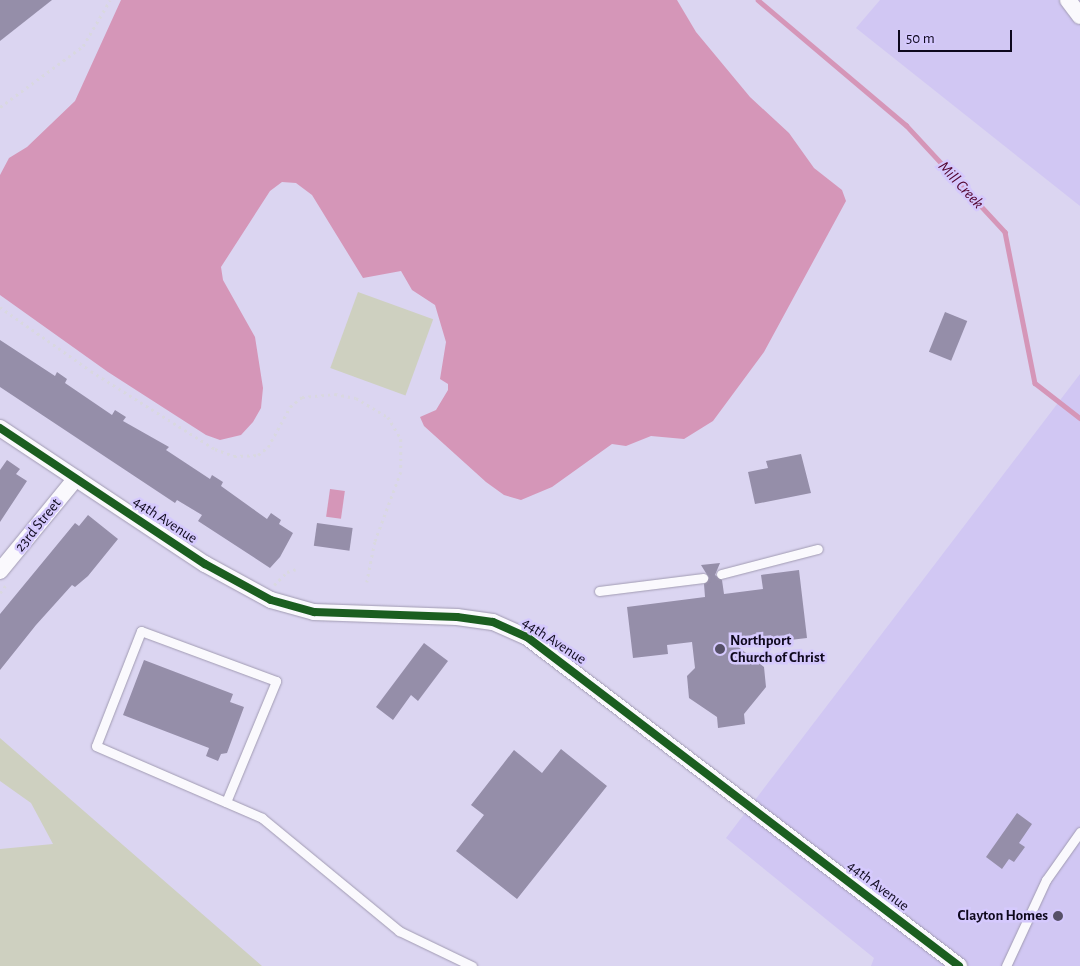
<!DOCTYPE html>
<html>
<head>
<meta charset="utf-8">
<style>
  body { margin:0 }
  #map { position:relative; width:1080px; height:966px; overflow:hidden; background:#dbd5f1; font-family:"Alegreya Sans",sans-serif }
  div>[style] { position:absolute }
  .built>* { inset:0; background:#d1c7f3 }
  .green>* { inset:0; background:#ced0c0; transform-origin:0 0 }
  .water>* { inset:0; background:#d596b8; transform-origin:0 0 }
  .stream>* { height:4.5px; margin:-2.25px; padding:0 2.25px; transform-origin:2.25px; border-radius:2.25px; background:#d596b8 }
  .building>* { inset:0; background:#958ea9; transform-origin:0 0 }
  .path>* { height:2.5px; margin-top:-1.25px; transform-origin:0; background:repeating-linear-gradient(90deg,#d9d8e0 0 2.5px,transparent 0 6.5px) }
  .roads { filter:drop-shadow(0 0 1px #a19bb2) drop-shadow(0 0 1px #a19bb2) }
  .lane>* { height:9px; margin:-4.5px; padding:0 4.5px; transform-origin:4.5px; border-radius:4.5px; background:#faf9fd }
  .street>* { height:16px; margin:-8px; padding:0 8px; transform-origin:8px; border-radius:8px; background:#faf9fd }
  .cycleway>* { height:8px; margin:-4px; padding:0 4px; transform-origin:4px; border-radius:4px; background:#1b5e20 }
  .dots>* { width:14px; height:14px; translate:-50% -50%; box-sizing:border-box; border:2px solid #d5c9fd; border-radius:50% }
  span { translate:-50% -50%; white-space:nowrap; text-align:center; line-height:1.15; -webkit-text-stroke:5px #d5c9fd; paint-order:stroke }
  .street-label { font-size:15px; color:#0e081d }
  .poi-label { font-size:15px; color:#0e081d; font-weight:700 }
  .left { translate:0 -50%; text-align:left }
  .right { translate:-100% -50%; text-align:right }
  .water-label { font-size:16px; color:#50002c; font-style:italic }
  .scale { position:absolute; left:898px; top:30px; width:114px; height:22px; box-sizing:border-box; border:2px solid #0e081d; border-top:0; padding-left:6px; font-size:15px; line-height:18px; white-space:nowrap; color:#0e081d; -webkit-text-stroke:4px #d5c9fd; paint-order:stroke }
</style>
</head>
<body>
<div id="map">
  <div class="built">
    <i style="clip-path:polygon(880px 0,1080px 0,1080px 206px,856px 28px)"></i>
    <i style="clip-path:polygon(1080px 374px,1080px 966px,871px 966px,874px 958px,726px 838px)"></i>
  </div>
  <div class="green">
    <i style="left:358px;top:292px;width:80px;height:81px;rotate:20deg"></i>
    <i style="clip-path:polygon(0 738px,154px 872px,262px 966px,0 966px,0 849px,53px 844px,31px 803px,0 781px)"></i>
  </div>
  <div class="water">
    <i style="clip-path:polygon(121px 0,677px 0,696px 32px,750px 97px,789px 133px,814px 168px,842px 190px,846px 201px,764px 352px,713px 421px,684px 439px,651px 436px,626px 446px,612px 444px,552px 487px,521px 500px,504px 495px,486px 482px,424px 426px,420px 417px,436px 410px,448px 390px,448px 384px,440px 379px,446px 342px,435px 305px,412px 290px,401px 271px,363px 278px,312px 195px,296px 183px,282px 182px,270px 191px,221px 267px,223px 280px,255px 337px,263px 388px,261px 408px,253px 422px,241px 435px,220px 440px,206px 435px,108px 372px,0 295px,0 175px,9px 158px,27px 147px,75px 101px)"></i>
    <i style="left:330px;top:489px;width:15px;height:28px;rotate:8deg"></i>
  </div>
  <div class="stream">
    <i style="left:758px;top:0;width:194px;rotate:40.2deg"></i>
    <i style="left:906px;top:125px;width:146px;rotate:47.2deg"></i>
    <i style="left:1005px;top:232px;width:154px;rotate:78.8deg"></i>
    <i style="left:1035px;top:383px;width:57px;rotate:37.9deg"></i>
  </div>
  <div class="building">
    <i style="clip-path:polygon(0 0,52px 0,0 41px)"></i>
    <i style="left:945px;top:312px;width:24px;height:43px;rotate:22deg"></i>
    <i style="clip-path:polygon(0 340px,55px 376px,57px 372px,67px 379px,65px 383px,112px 415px,115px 410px,126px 417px,123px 421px,169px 447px,166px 450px,210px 479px,212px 475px,223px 482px,221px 486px,267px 519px,271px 513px,281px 520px,279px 524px,293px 533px,280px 557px,270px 568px,198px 521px,202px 515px,177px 500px,175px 503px,0 387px)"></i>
    <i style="clip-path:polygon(801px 454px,811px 493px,755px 504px,748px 472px,768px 468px,766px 461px)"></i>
    <i style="clip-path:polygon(7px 460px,20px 469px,16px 474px,27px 481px,0 522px,0 470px)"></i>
    <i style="clip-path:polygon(88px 515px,118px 539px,88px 576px,75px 587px,72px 585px,36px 625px,0 670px,0 614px,75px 523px,79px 526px)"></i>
    <i style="left:317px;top:523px;width:36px;height:23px;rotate:8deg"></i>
    <i style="clip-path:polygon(720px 563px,715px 575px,722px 580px,724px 594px,763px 589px,761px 575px,799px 570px,807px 638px,737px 646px,764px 667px,766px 687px,744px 714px,745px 724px,718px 728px,717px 717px,689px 698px,687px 676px,695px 668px,692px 642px,667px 645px,668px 654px,633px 658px,627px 607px,705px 597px,704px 584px,709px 578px,701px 565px)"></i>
    <i style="clip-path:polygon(424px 643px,448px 661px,418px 701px,411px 695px,393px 720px,376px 707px)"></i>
    <i style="clip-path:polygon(144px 660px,233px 694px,230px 702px,244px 707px,227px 753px,221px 754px,218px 761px,206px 756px,209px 748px,123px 715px)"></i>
    <i style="clip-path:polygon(561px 749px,607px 786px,517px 899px,456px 851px,484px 815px,471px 805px,514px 750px,542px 773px)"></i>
    <i style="clip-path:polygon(1017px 813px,1032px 824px,1019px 843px,1025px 847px,1014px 862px,1009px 859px,1002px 869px,986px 857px)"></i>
  </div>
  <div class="path">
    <i style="left:0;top:107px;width:103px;rotate:-36.3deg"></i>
    <i style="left:83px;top:46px;width:53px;rotate:-59.6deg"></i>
    <i style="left:0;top:307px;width:111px;rotate:35.1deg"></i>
    <i style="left:91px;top:371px;width:146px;rotate:32.2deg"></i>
    <i style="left:215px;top:449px;width:20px;rotate:20deg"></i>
    <i style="left:234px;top:456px;width:24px;rotate:-2deg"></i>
    <i style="left:258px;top:455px;width:13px;rotate:-39deg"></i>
    <i style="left:268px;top:447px;width:46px;rotate:-61.2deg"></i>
    <i style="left:290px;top:407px;width:16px;rotate:-40deg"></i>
    <i style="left:302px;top:397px;width:33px;rotate:-5deg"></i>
    <i style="left:335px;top:394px;width:21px;rotate:11deg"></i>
    <i style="left:356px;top:398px;width:37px;rotate:31deg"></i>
    <i style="left:388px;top:417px;width:26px;rotate:59deg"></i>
    <i style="left:401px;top:439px;width:33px;rotate:90deg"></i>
    <i style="left:401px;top:472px;width:75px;rotate:110.4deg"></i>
    <i style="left:375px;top:542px;width:41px;rotate:101.3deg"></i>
    <i style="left:274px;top:585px;width:18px;rotate:-45deg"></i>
    <i style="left:287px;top:572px;width:9px;rotate:-18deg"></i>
    <i style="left:0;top:593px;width:9px;rotate:-54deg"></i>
  </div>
  <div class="roads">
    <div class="lane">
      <i style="left:721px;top:574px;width:100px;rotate:-14.5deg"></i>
      <i style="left:599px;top:591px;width:105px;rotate:-7.1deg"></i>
      <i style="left:226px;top:802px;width:131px;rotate:-67.5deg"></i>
      <i style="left:276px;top:681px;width:144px;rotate:-159.7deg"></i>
      <i style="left:141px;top:631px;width:123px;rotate:111.4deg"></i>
      <i style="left:96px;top:746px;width:181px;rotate:23.4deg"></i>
      <i style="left:262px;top:818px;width:178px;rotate:39.5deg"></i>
      <i style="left:399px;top:931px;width:81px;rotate:25.6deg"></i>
      <i style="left:1006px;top:966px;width:95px;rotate:-65.1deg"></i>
      <i style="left:1046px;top:880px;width:59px;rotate:-54.7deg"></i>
    </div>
    <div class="street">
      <i style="left:1068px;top:0;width:20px;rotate:53deg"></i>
      <i style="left:0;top:428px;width:246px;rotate:33.6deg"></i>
      <i style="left:205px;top:564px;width:75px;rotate:28.6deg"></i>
      <i style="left:271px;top:600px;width:45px;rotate:15.6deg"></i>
      <i style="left:314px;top:612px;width:143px;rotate:2deg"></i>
      <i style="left:457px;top:617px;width:36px;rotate:8deg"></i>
      <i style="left:493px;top:622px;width:37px;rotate:24deg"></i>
      <i style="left:527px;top:637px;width:543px;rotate:37.29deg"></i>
      <i style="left:0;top:571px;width:120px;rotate:-50.7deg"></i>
    </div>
  </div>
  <div class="cycleway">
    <i style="left:0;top:428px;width:246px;rotate:33.6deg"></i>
    <i style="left:205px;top:564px;width:75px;rotate:28.6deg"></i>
    <i style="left:271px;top:600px;width:45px;rotate:15.6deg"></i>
    <i style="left:314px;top:612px;width:143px;rotate:2deg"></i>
    <i style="left:457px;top:617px;width:36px;rotate:8deg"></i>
    <i style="left:493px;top:622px;width:37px;rotate:24deg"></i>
    <i style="left:527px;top:637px;width:543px;rotate:37.29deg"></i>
  </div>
  <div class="dots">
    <i style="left:720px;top:649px;background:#565067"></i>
    <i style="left:1058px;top:916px;background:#565067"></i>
  </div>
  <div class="street-label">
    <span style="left:165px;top:520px;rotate:33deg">44th Avenue</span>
    <span style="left:38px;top:525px;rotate:-51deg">23rd Street</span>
    <span style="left:554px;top:641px;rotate:33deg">44th Avenue</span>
    <span style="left:878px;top:886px;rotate:37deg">44th Avenue</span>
  </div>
  <div class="poi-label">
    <span class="left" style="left:730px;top:649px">Northport<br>Church of Christ</span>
    <span class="right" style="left:1048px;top:916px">Clayton Homes</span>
  </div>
  <div class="water-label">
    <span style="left:961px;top:185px;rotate:47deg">Mill Creek</span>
  </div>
  <div class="scale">50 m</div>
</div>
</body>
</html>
